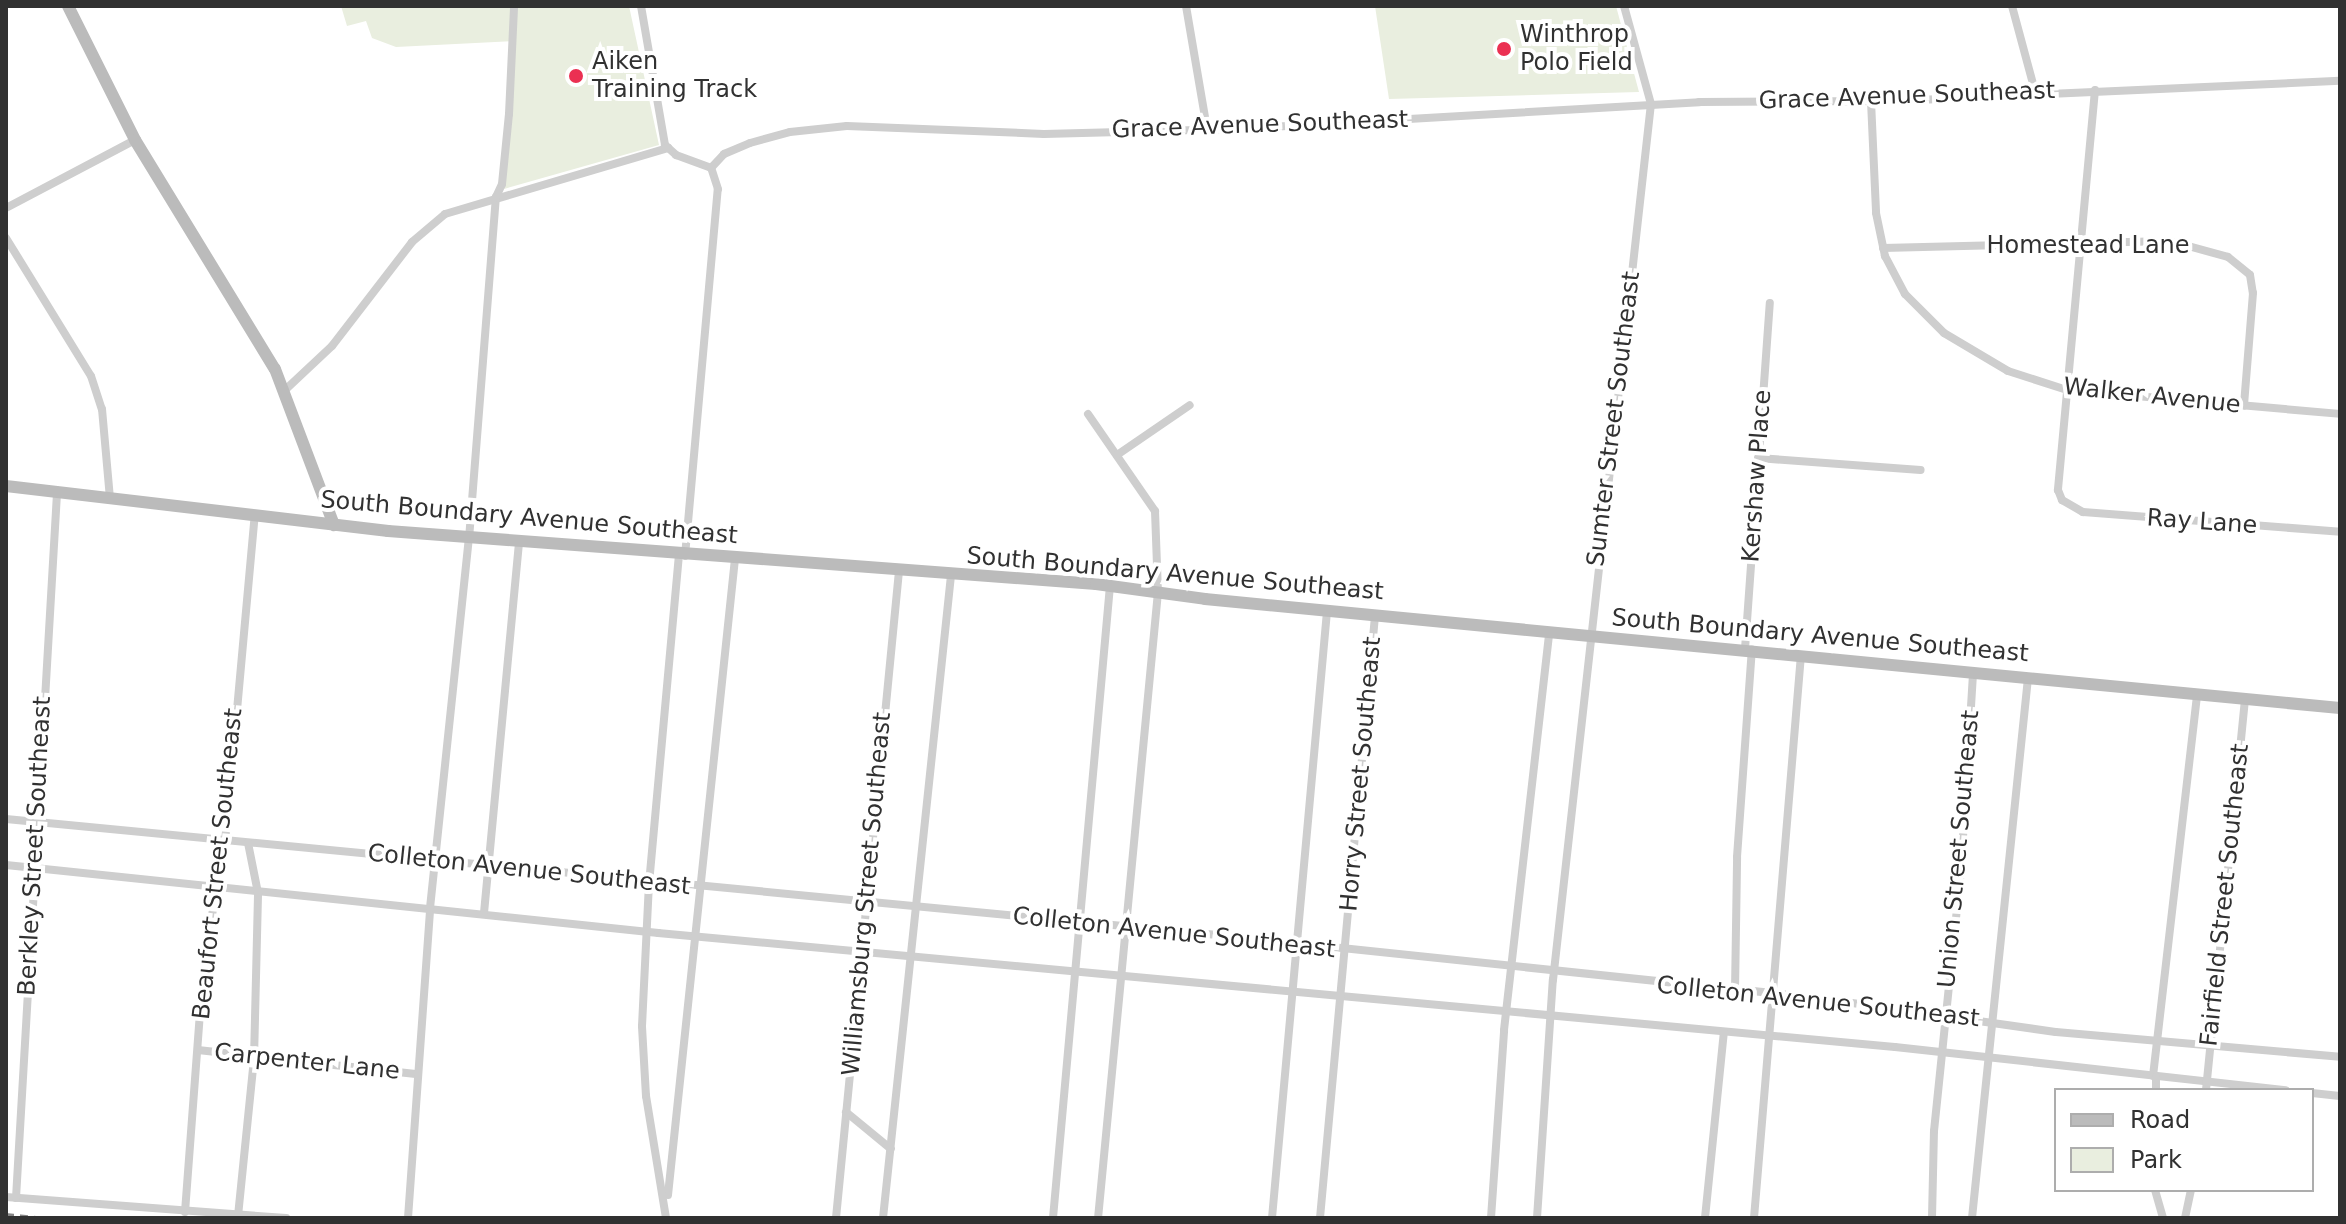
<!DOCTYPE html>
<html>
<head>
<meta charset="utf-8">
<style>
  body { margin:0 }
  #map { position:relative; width:2346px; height:1224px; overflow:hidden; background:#fff; font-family:"DejaVu Sans",sans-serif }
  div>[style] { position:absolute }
  .green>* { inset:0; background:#e9eedf }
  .street>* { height:8px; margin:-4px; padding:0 4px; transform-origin:4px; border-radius:4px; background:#cecece }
  .secondary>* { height:12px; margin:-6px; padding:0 6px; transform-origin:6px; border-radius:6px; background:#bbb }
  .rail>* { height:3px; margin-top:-1.5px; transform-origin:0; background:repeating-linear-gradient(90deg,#868686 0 8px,transparent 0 14px) }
  .dots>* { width:22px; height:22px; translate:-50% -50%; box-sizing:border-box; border:4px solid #fff; border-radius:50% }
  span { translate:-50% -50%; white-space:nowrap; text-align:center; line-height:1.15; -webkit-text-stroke:8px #fff; paint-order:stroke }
  .poi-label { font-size:24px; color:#313131 }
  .left { translate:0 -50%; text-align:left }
  .street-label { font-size:24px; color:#313131 }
  .frame { position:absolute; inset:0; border:8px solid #313131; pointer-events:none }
  .legend { position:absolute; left:2054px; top:1088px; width:260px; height:104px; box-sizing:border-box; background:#fff; border:2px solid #adadad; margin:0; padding:10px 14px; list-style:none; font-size:24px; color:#313131 }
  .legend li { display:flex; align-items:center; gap:16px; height:40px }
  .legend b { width:40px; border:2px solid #adadad }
</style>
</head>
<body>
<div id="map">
  <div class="green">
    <i style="clip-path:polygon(341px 6px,629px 6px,659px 145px,504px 189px,513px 41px,396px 47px,372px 38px,366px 21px,347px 26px)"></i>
    <i style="clip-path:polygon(1375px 6px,1616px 6px,1639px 92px,1389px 99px)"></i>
  </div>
  <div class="street">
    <i style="left:641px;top:6px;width:141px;rotate:80.2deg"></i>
    <i style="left:665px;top:145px;width:15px;rotate:42deg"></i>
    <i style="left:676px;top:155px;width:37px;rotate:20deg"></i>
    <i style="left:1186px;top:6px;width:125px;rotate:80.3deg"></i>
    <i style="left:2012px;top:6px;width:88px;rotate:74.9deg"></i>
    <i style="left:2095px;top:90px;width:402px;rotate:95.3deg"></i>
    <i style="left:2058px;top:490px;width:11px;rotate:68deg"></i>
    <i style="left:2062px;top:500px;width:24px;rotate:30deg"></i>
    <i style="left:2083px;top:512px;width:258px;rotate:4.4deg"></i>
    <i style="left:1871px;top:101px;width:112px;rotate:87.4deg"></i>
    <i style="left:1876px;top:213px;width:44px;rotate:78.2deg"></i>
    <i style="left:1885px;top:256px;width:43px;rotate:62.2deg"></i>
    <i style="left:1905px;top:294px;width:55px;rotate:45deg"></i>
    <i style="left:1944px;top:333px;width:74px;rotate:30.7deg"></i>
    <i style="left:2008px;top:371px;width:62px;rotate:17.9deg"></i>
    <i style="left:2067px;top:390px;width:274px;rotate:5deg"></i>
    <i style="left:711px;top:168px;width:19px;rotate:-47deg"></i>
    <i style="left:724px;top:154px;width:28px;rotate:-23deg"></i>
    <i style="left:750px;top:143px;width:41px;rotate:-15.4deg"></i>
    <i style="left:790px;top:132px;width:57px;rotate:-6deg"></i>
    <i style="left:847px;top:126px;width:197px;rotate:2.3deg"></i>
    <i style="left:1044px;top:134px;width:191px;rotate:-1.5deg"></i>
    <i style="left:1235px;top:129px;width:465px;rotate:-3.3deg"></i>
    <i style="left:1699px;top:102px;width:197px;rotate:-0.3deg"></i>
    <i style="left:1896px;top:101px;width:444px;rotate:-2.6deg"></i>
    <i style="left:6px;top:208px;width:146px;rotate:-27.8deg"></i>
    <i style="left:6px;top:238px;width:162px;rotate:58.4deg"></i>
    <i style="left:91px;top:376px;width:35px;rotate:72deg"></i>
    <i style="left:102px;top:409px;width:90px;rotate:84.9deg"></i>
    <i style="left:1883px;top:248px;width:287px;rotate:-1.4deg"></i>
    <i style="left:2170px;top:241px;width:60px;rotate:15.4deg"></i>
    <i style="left:2228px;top:257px;width:28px;rotate:39deg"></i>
    <i style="left:2250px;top:275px;width:18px;rotate:81deg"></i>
    <i style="left:2253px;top:293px;width:113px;rotate:94.6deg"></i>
    <i style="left:284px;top:391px;width:66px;rotate:-43.2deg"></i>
    <i style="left:332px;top:346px;width:131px;rotate:-52.4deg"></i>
    <i style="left:412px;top:242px;width:43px;rotate:-40.3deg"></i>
    <i style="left:445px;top:214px;width:233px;rotate:-16.5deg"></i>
    <i style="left:1088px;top:414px;width:118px;rotate:55.4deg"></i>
    <i style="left:1155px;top:511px;width:81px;rotate:87.9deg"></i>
    <i style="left:1158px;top:592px;width:629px;rotate:95.47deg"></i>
    <i style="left:1117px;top:455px;width:88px;rotate:-34.4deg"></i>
    <i style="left:1758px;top:458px;width:163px;rotate:4.2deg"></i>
    <i style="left:685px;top:556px;width:368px;rotate:-84.9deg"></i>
    <i style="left:718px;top:189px;width:22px;rotate:-108deg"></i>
    <i style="left:1745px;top:649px;width:347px;rotate:-85.9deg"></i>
    <i style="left:6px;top:819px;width:1217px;rotate:5.47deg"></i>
    <i style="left:1217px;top:935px;width:596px;rotate:5.97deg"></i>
    <i style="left:1810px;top:997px;width:248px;rotate:8.1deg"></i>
    <i style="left:2056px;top:1032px;width:285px;rotate:5deg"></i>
    <i style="left:6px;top:865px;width:656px;rotate:5.95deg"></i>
    <i style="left:658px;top:933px;width:1242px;rotate:5.27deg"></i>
    <i style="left:1895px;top:1047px;width:393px;rotate:6.3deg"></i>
    <i style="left:484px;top:913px;width:372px;rotate:-84.6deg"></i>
    <i style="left:1735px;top:991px;width:134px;rotate:-89.1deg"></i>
    <i style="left:1737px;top:857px;width:208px;rotate:-85.9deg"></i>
    <i style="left:198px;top:1050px;width:219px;rotate:6.3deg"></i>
    <i style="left:2153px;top:1076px;width:385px;rotate:-83.4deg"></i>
    <i style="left:2156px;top:1090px;width:13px;rotate:-90deg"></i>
    <i style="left:2206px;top:1090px;width:393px;rotate:-84.3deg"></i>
    <i style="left:2312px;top:1093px;width:28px;rotate:6deg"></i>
    <i style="left:846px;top:1112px;width:58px;rotate:39.4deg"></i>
    <i style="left:2155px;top:1190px;width:29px;rotate:74deg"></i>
    <i style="left:668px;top:1195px;width:640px;rotate:-83.99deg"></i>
    <i style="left:6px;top:1197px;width:281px;rotate:4.3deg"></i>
    <i style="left:16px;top:1198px;width:706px;rotate:-86.67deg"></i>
    <i style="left:185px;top:1212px;width:253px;rotate:-85.7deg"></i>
    <i style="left:204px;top:960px;width:120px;rotate:-79.9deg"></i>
    <i style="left:225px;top:842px;width:328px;rotate:-84.8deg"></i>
    <i style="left:238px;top:1216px;width:158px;rotate:-84.2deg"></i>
    <i style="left:254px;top:1059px;width:166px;rotate:-88.6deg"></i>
    <i style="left:258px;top:893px;width:51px;rotate:-101.3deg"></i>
    <i style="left:408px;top:1218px;width:311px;rotate:-85.9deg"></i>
    <i style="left:430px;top:908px;width:371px;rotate:-84deg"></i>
    <i style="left:469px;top:539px;width:343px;rotate:-85.5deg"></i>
    <i style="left:496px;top:197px;width:14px;rotate:-65deg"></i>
    <i style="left:502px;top:184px;width:70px;rotate:-84.3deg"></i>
    <i style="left:509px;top:114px;width:108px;rotate:-87.3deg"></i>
    <i style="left:666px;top:1218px;width:124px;rotate:-99.3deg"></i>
    <i style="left:646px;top:1096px;width:70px;rotate:-93.3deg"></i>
    <i style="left:642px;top:1026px;width:142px;rotate:-87.2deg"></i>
    <i style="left:649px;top:884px;width:329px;rotate:-84.8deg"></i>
    <i style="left:836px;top:1218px;width:650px;rotate:-84.44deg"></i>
    <i style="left:883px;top:1218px;width:647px;rotate:-83.96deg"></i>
    <i style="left:1053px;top:1218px;width:635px;rotate:-84.85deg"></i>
    <i style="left:1272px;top:1218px;width:609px;rotate:-84.82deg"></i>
    <i style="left:1320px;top:1218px;width:605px;rotate:-84.78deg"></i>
    <i style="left:1491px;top:1218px;width:188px;rotate:-86deg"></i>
    <i style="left:1504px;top:1030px;width:401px;rotate:-83.5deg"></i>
    <i style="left:1537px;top:1218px;width:239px;rotate:-86.2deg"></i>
    <i style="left:1553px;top:980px;width:881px;rotate:-83.62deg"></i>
    <i style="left:1651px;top:104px;width:102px;rotate:-105.4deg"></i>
    <i style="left:1705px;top:1218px;width:187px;rotate:-84.2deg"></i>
    <i style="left:1754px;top:1218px;width:565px;rotate:-85.23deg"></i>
    <i style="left:1932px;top:1218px;width:87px;rotate:-88.7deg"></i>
    <i style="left:1934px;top:1131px;width:262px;rotate:-84.1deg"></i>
    <i style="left:1961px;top:870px;width:198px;rotate:-86.5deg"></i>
    <i style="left:1972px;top:1218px;width:543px;rotate:-84.08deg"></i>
    <i style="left:2185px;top:1218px;width:29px;rotate:-78deg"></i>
  </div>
  <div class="secondary">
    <i style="left:68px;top:6px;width:150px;rotate:63.4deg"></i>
    <i style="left:135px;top:140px;width:268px;rotate:58.6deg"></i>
    <i style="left:275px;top:369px;width:167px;rotate:69.3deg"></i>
    <i style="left:6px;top:486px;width:385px;rotate:6.7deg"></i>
    <i style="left:388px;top:531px;width:710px;rotate:4.28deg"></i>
    <i style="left:1096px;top:584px;width:110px;rotate:7.8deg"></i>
    <i style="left:1205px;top:599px;width:1140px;rotate:5.49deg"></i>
  </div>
  <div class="rail">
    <i style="left:6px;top:1214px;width:40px;rotate:5.7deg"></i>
  </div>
  <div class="dots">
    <i style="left:1504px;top:49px;background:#eb3052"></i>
    <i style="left:576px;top:76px;background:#eb3052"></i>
  </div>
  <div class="poi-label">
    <span class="left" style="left:1520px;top:49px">Winthrop<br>Polo Field</span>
    <span class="left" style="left:592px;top:76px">Aiken<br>Training Track</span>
  </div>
  <div class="street-label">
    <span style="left:1907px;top:96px;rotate:-2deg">Grace Avenue Southeast</span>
    <span style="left:1260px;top:125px;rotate:-2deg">Grace Avenue Southeast</span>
    <span style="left:2088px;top:246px">Homestead Lane</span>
    <span style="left:2152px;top:396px;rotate:6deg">Walker Avenue</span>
    <span style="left:1614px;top:419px;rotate:-83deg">Sumter Street Southeast</span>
    <span style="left:1757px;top:476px;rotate:-86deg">Kershaw Place</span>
    <span style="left:529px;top:518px;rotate:5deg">South Boundary Avenue Southeast</span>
    <span style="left:2202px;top:522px;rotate:4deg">Ray Lane</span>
    <span style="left:1175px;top:574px;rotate:5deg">South Boundary Avenue Southeast</span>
    <span style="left:1820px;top:636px;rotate:5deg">South Boundary Avenue Southeast</span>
    <span style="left:1361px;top:774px;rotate:-85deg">Horry Street Southeast</span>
    <span style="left:35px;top:846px;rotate:-87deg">Berkley Street Southeast</span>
    <span style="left:1959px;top:849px;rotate:-85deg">Union Street Southeast</span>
    <span style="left:218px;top:864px;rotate:-84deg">Beaufort Street Southeast</span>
    <span style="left:529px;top:870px;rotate:6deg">Colleton Avenue Southeast</span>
    <span style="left:867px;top:894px;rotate:-85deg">Williamsburg Street Southeast</span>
    <span style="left:2225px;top:895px;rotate:-84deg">Fairfield Street Southeast</span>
    <span style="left:1174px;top:933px;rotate:6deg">Colleton Avenue Southeast</span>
    <span style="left:1818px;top:1002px;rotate:6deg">Colleton Avenue Southeast</span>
    <span style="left:307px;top:1062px;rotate:6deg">Carpenter Lane</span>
  </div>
  <div class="frame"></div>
  <ul class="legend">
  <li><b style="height:10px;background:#bbb"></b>Road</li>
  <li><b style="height:22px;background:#e9eedf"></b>Park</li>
  </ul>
</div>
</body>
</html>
